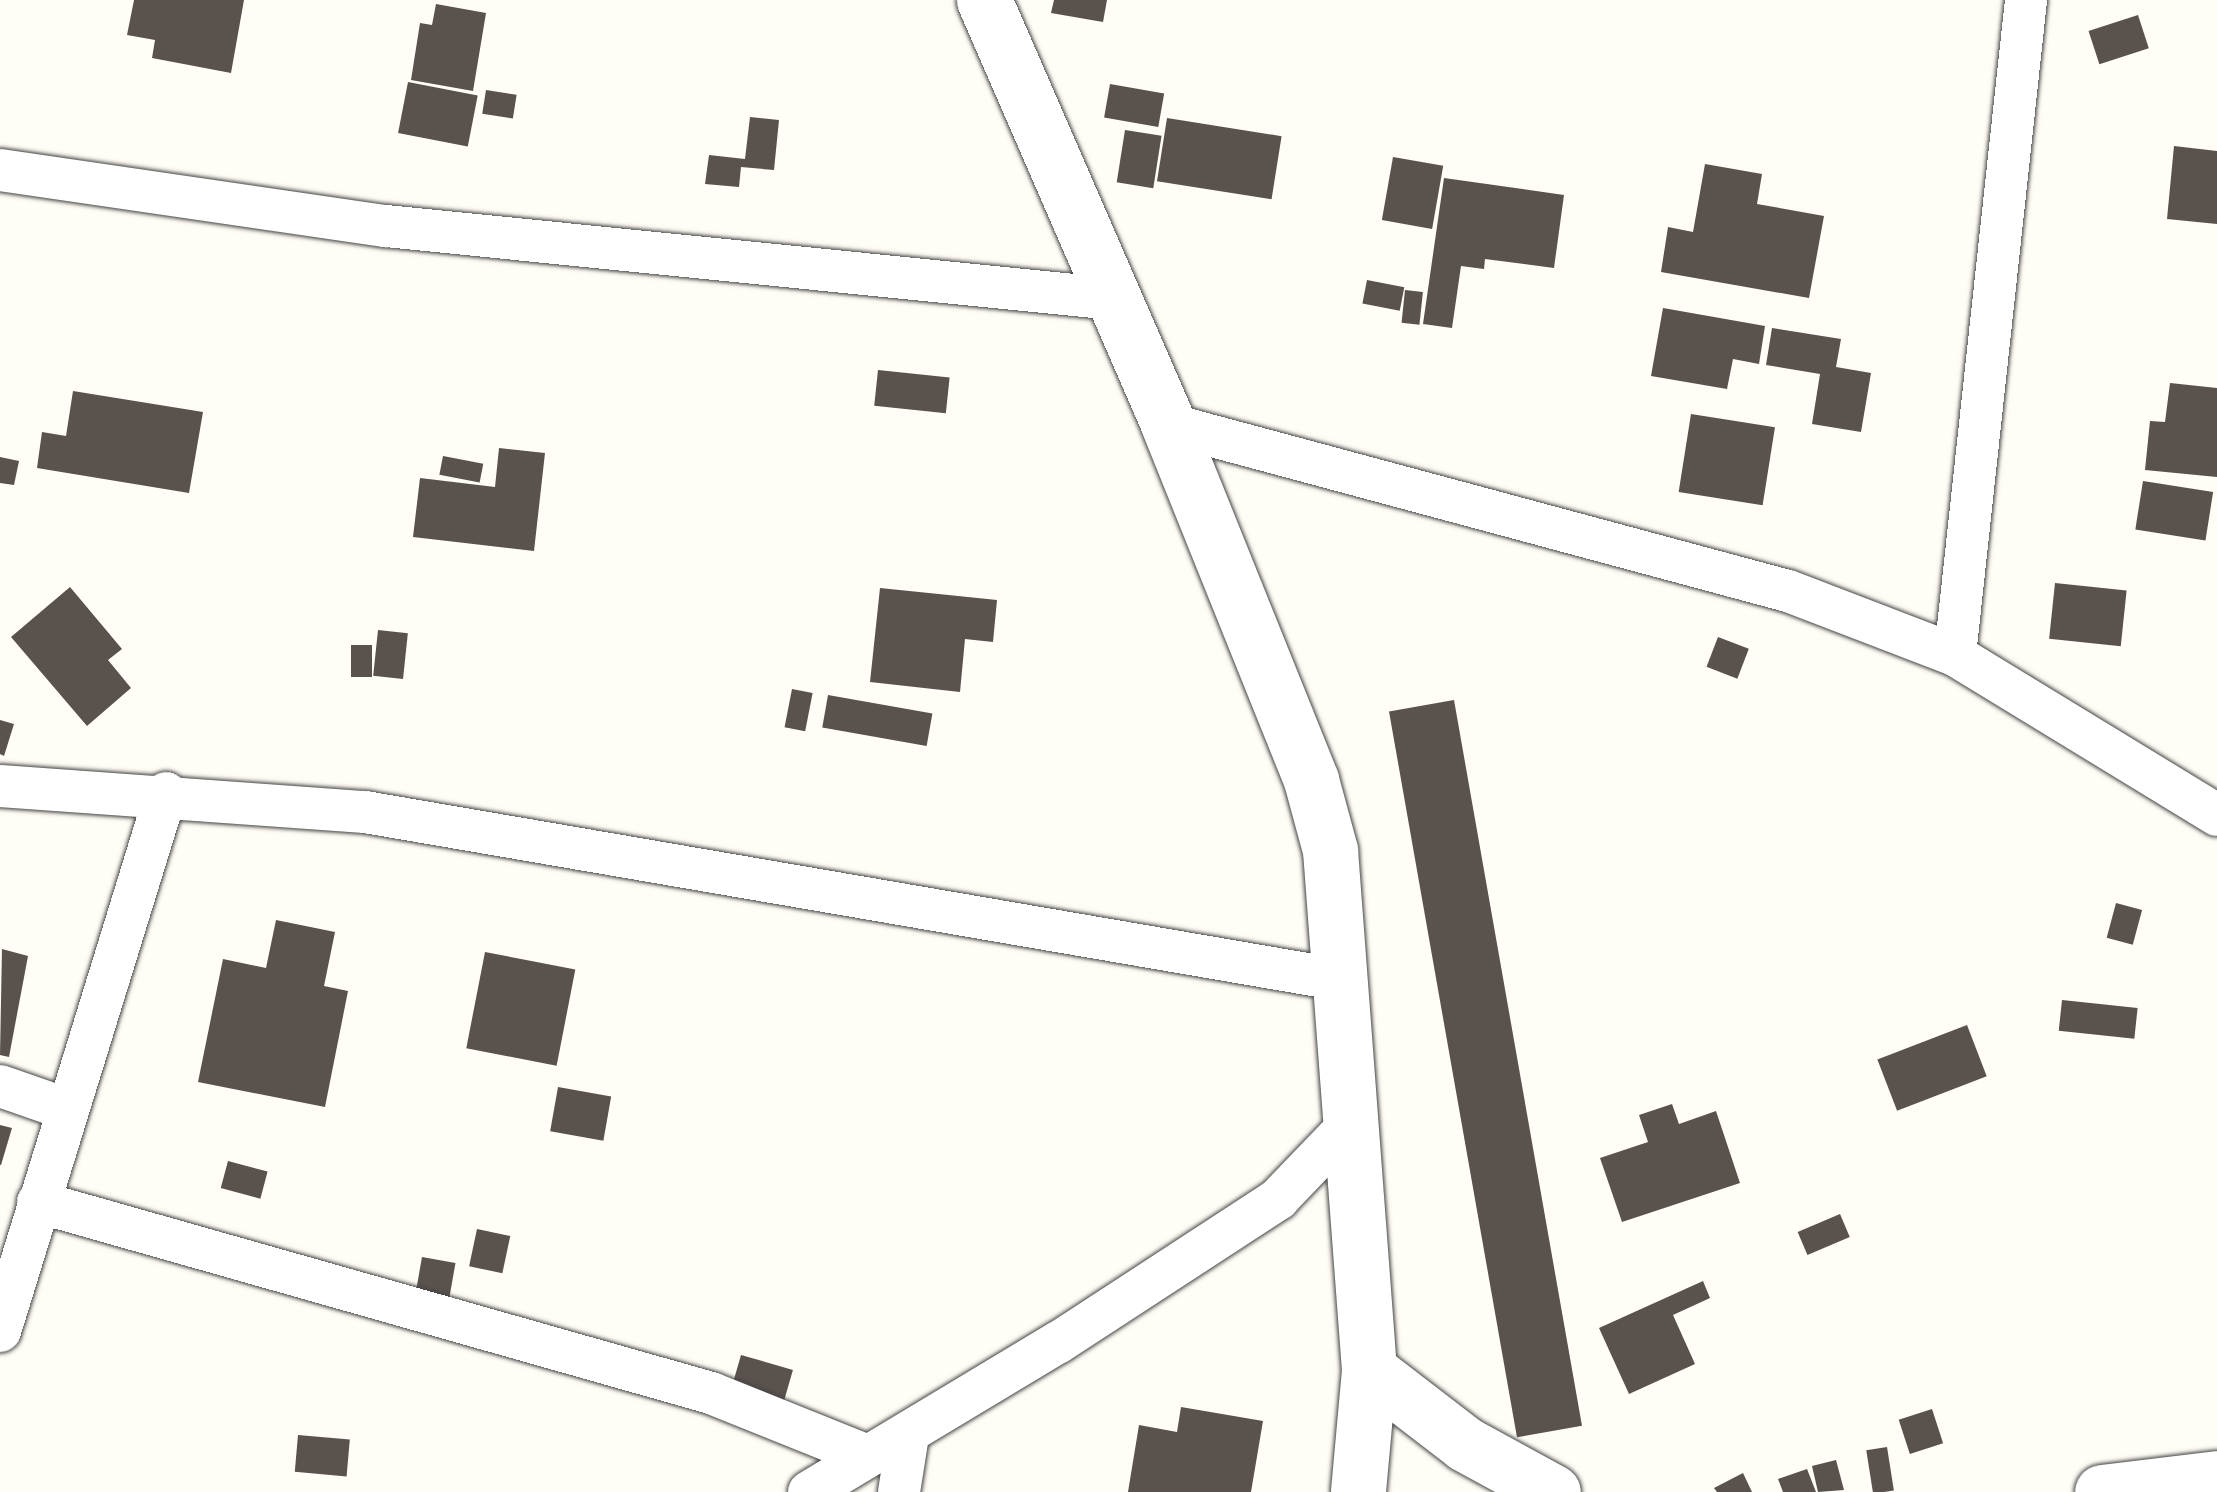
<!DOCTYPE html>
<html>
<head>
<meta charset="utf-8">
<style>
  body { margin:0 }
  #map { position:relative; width:2217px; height:1492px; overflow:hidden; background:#fffdf5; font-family:Georgia,serif }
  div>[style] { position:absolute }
  .building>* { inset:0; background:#5a524d; transform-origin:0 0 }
  .roads { filter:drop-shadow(0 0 2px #444) drop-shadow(0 0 2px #444) }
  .minor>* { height:42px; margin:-21px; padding:0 21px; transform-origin:21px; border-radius:21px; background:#fff }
  .tertiary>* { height:55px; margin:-27.5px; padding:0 27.5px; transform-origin:27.5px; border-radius:27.5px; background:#fff }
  span { translate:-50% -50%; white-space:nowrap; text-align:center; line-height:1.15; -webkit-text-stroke:10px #fff; paint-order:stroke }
</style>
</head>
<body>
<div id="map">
  <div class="building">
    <i style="clip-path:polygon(134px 0,244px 0,231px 73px,152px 58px,155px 40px,127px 35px)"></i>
    <i style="clip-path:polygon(1054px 0,1107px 0,1103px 22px,1051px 13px)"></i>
    <i style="clip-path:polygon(436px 4px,486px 13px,473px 91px,411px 80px,420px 23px,432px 25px)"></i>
    <i style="left:2138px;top:15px;width:35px;height:52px;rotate:72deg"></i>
    <i style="left:408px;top:82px;width:71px;height:52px;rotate:11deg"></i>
    <i style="left:1110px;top:84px;width:55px;height:34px;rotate:10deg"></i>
    <i style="left:486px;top:90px;width:31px;height:24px;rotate:9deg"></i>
    <i style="clip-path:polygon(750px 117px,779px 120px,774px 170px,741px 167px,739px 187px,705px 184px,709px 155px,745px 159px)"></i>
    <i style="left:1167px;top:118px;width:116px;height:64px;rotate:9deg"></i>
    <i style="left:1125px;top:130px;width:37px;height:53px;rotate:9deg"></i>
    <i style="clip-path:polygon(2174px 146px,2217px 151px,2217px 224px,2167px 219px)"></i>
    <i style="left:1393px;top:157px;width:51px;height:64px;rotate:10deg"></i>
    <i style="clip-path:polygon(1705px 164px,1762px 174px,1757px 204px,1824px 216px,1809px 298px,1661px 272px,1668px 227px,1693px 232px)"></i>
    <i style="clip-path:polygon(1444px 178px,1564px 195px,1554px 268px,1485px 259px,1484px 269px,1461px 266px,1452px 328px,1423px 324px)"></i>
    <i style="left:1367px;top:280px;width:38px;height:24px;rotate:11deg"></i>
    <i style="left:1405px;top:290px;width:18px;height:33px;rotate:6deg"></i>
    <i style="clip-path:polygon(1663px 308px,1765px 326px,1759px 364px,1733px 359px,1727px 389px,1651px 376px)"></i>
    <i style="clip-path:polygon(1772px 328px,1841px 339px,1836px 367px,1871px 373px,1861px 432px,1812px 424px,1820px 374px,1766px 365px)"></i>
    <i style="left:878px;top:370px;width:72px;height:36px;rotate:6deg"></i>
    <i style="clip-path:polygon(2170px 383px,2217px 388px,2217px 477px,2145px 470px,2150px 421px,2165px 422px)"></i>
    <i style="clip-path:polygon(73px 391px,203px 412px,189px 493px,37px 468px,42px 432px,66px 436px)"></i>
    <i style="left:1691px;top:414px;width:85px;height:79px;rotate:9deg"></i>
    <i style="clip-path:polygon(499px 448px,545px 453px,534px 551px,413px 537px,420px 478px,495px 487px)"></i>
    <i style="left:443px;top:456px;width:41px;height:19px;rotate:11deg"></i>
    <i style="clip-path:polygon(0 457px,19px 461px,14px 485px,0 483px)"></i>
    <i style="left:2143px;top:481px;width:71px;height:49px;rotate:9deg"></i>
    <i style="left:2055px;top:583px;width:72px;height:56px;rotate:6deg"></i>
    <i style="clip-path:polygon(70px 587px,122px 649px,108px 660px,131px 688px,87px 726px,11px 637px)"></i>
    <i style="clip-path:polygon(880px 588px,997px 600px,993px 642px,965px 639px,960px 692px,870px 682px)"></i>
    <i style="left:378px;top:630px;width:30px;height:46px;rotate:6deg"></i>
    <i style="left:1718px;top:637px;width:33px;height:32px;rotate:21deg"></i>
    <i style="left:351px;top:645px;width:21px;height:32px"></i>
    <i style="left:792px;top:689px;width:21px;height:39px;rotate:11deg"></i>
    <i style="left:828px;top:695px;width:106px;height:33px;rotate:10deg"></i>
    <i style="left:1454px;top:700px;width:737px;height:66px;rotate:80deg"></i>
    <i style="clip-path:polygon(0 720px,14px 724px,4px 756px,0 754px)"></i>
    <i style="left:2116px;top:903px;width:27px;height:36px;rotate:15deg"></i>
    <i style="clip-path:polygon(276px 920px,335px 932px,324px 986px,348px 991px,325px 1107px,198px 1082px,223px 959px,266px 968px)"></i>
    <i style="clip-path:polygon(2px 949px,28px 956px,9px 1057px,0 1055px)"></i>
    <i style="left:485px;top:952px;width:92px;height:98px;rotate:11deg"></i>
    <i style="left:2062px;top:1000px;width:76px;height:31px;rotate:6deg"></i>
    <i style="left:1967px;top:1025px;width:55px;height:96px;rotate:69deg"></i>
    <i style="left:558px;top:1087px;width:54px;height:45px;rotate:10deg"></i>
    <i style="clip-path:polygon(1672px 1104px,1679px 1124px,1716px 1111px,1740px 1183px,1622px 1222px,1600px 1158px,1648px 1142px,1639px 1115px)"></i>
    <i style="clip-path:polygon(0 1125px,12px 1128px,1px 1165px,0 1165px)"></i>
    <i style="left:228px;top:1161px;width:41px;height:28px;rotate:15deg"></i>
    <i style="left:1840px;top:1214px;width:25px;height:46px;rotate:67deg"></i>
    <i style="left:477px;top:1229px;width:34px;height:38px;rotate:12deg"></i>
    <i style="left:422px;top:1257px;width:34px;height:50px;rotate:10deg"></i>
    <i style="clip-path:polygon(1703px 1281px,1710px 1298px,1673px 1315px,1695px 1364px,1629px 1394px,1599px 1328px)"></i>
    <i style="left:741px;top:1355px;width:54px;height:36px;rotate:16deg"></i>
    <i style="clip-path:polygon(1181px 1407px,1263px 1421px,1251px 1492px,1128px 1492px,1139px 1425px,1177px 1432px)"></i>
    <i style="left:1932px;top:1409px;width:36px;height:35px;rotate:72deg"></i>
    <i style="left:298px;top:1435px;width:52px;height:37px;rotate:5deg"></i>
    <i style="left:1887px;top:1447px;width:44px;height:21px;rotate:81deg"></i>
    <i style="clip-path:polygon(1836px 1460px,1844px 1490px,1818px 1492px,1812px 1466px)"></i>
    <i style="clip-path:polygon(1807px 1469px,1816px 1492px,1783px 1492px,1778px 1479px)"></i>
    <i style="clip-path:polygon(1743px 1473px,1752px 1492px,1717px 1492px,1714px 1488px)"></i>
  </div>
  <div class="roads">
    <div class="minor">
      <i style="left:0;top:170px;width:390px;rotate:8.3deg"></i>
      <i style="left:386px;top:226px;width:732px;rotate:5.73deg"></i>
      <i style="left:1168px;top:424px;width:642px;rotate:15.08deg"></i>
      <i style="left:1788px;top:591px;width:179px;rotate:21deg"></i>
      <i style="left:1955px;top:655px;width:307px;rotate:31.4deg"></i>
      <i style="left:1955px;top:655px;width:659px;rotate:-83.81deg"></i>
      <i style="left:0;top:786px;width:366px;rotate:4.1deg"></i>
      <i style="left:365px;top:812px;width:991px;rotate:9.76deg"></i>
      <i style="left:0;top:1086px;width:70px;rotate:19.2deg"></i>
      <i style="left:38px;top:1202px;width:700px;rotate:15.84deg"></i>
      <i style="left:711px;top:1393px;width:169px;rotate:21.9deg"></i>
      <i style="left:0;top:1331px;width:563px;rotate:-72.85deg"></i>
      <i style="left:809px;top:1492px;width:292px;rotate:-31deg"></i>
      <i style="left:1059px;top:1342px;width:262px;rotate:-33.1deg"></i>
      <i style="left:1278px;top:1199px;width:100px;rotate:-46.2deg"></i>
      <i style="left:899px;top:1492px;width:58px;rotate:-81deg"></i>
    </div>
    <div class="tertiary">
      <i style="left:984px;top:0;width:462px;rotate:66.5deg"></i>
      <i style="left:1168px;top:424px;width:384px;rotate:68.1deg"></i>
      <i style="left:1311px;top:780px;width:73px;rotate:74.8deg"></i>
      <i style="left:1330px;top:850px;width:521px;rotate:85.71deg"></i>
      <i style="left:1369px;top:1370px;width:122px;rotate:95.2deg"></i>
      <i style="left:1369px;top:1370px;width:121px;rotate:37.6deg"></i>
      <i style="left:1465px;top:1444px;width:100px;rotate:28.6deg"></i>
      <i style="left:2102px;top:1492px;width:116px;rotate:-6.9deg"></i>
    </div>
  </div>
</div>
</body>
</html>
